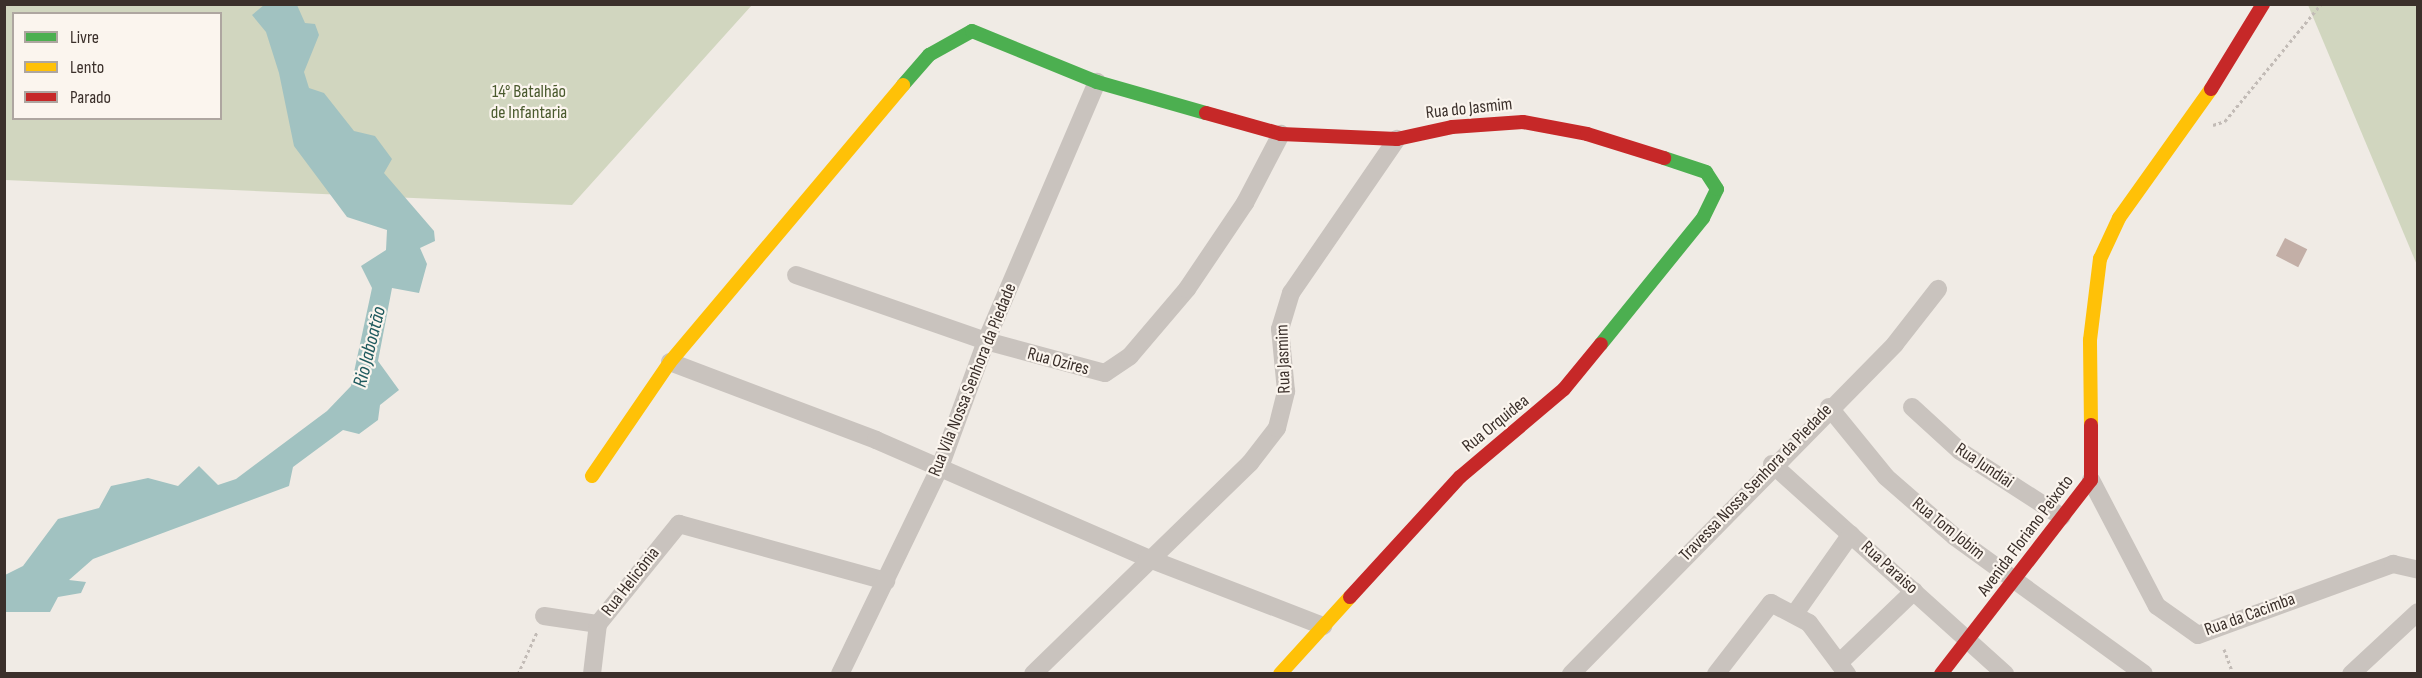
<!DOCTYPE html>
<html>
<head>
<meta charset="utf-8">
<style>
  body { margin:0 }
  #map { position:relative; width:2422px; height:678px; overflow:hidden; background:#f0ebe5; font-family:"Sofia Sans Condensed",sans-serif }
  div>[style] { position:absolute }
  .green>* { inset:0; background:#d1d6bf }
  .water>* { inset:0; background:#a1c2c1 }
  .building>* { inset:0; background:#c3afa7; transform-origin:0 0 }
  .path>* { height:3px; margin-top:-1.5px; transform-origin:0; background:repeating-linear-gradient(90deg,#c2bbb6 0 3px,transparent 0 6px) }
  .street>* { height:18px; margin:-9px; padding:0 9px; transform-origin:9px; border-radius:9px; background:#c9c3be }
  .fast>* { height:14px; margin:-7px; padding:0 7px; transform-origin:7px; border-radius:7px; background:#4caf50 }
  .slow>* { height:14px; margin:-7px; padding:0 7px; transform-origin:7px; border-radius:7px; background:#ffc107 }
  .jam>* { height:14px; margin:-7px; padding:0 7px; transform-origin:7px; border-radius:7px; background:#c62828 }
  span { translate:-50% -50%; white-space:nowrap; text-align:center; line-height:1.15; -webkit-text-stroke:4.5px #fbf5ee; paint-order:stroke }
  .park-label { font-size:18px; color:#4a5a2e }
  .street-label { font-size:18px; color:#3b302b }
  .water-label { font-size:20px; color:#1f5a5e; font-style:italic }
  .frame { position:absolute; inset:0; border:6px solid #3b302b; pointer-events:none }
  .legend { position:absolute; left:12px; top:12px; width:210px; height:108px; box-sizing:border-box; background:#fbf5ee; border:2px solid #aea6a0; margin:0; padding:8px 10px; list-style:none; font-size:18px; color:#3b302b }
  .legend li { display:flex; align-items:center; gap:12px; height:30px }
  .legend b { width:30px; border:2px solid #aea6a0 }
</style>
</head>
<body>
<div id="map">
  <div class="green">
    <i style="clip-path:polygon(evenodd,5px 5px,752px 5px,572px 205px,5px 180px,5px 5px,14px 14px,220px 14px,220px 118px,14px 118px,14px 14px)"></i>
    <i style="clip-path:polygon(2308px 5px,2417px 5px,2417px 265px)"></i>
  </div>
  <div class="water">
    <i style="clip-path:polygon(264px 5px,297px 5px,305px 23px,315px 24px,319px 35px,304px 72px,309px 88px,324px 93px,354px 131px,375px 136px,392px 159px,384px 173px,434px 231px,435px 241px,420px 248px,427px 264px,419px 293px,392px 288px,378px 361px,399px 390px,380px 405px,378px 420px,359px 434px,343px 430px,293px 467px,289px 486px,93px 559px,69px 580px,86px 582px,81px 593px,58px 597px,50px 612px,5px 612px,5px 575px,23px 566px,58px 519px,99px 508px,111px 486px,148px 478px,178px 486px,199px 466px,218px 485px,236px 479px,327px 411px,351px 386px,372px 288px,361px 266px,386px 250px,387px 230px,347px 217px,294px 146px,279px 73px,266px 32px,252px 15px)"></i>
  </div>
  <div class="building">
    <i style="left:2285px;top:238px;width:25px;height:20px;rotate:27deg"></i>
  </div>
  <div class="path">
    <i style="left:2213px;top:125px;width:13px;rotate:-18deg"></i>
    <i style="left:2225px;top:121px;width:151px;rotate:-50.6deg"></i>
    <i style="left:2224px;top:649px;width:27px;rotate:70deg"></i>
    <i style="left:518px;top:674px;width:46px;rotate:-65.7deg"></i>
  </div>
  <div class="street">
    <i style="left:796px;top:275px;width:201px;rotate:19.2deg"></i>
    <i style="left:986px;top:341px;width:123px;rotate:15.1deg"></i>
    <i style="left:1105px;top:373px;width:30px;rotate:-34deg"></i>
    <i style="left:1130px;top:356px;width:88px;rotate:-49.6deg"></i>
    <i style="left:1187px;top:289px;width:104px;rotate:-56deg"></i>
    <i style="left:1245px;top:203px;width:78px;rotate:-62.4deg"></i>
    <i style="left:670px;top:362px;width:220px;rotate:20.7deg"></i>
    <i style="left:876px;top:440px;width:296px;rotate:23.5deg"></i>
    <i style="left:1147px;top:558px;width:189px;rotate:21.1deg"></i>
    <i style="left:1829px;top:407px;width:90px;rotate:50.8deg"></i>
    <i style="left:1886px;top:477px;width:91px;rotate:41deg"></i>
    <i style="left:1955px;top:537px;width:233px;rotate:35.9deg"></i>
    <i style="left:1912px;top:407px;width:65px;rotate:42.5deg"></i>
    <i style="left:1960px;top:451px;width:121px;rotate:32.9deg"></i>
    <i style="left:1772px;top:464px;width:314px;rotate:42deg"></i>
    <i style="left:2091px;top:480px;width:142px;rotate:62.4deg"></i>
    <i style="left:2157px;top:606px;width:50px;rotate:35.3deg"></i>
    <i style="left:2198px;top:635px;width:208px;rotate:-20deg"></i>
    <i style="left:2393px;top:564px;width:26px;rotate:13deg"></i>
    <i style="left:1796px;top:612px;width:95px;rotate:-54.8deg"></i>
    <i style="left:544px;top:616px;width:55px;rotate:8.4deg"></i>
    <i style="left:1839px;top:663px;width:104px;rotate:-43.8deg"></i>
    <i style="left:592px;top:674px;width:50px;rotate:-83.2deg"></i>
    <i style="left:598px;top:624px;width:129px;rotate:-51deg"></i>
    <i style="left:679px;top:524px;width:215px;rotate:15.4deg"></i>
    <i style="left:840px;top:674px;width:230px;rotate:-64.2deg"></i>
    <i style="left:940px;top:467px;width:134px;rotate:-69.9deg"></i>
    <i style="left:986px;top:341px;width:282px;rotate:-66.8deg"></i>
    <i style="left:1033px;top:674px;width:303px;rotate:-44.2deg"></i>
    <i style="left:1250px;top:463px;width:44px;rotate:-52.4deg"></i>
    <i style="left:1277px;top:428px;width:38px;rotate:-76deg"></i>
    <i style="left:1286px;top:391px;width:62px;rotate:-95.5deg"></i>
    <i style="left:1280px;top:329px;width:38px;rotate:-73deg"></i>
    <i style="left:1291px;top:293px;width:187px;rotate:-55.5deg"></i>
    <i style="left:1571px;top:674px;width:462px;rotate:-45.5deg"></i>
    <i style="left:1895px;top:344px;width:70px;rotate:-52deg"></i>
    <i style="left:1716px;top:674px;width:90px;rotate:-52.2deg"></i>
    <i style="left:1771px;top:603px;width:43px;rotate:27.8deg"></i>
    <i style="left:1809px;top:623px;width:64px;rotate:53.3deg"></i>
    <i style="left:2351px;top:674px;width:91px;rotate:-42.8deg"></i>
  </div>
  <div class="fast">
    <i style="left:903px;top:85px;width:40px;rotate:-49deg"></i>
    <i style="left:929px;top:55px;width:49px;rotate:-29.2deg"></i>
    <i style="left:972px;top:31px;width:135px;rotate:22.2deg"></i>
    <i style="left:1097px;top:82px;width:113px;rotate:15.9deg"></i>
    <i style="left:1601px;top:344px;width:162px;rotate:-51deg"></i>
    <i style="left:1703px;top:218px;width:32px;rotate:-64deg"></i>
    <i style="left:1717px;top:189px;width:20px;rotate:-123deg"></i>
    <i style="left:1706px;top:172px;width:44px;rotate:-161.6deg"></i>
  </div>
  <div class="slow">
    <i style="left:2091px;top:425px;width:85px;rotate:-90.7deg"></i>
    <i style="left:2090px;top:340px;width:82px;rotate:-83deg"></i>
    <i style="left:2100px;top:259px;width:45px;rotate:-65.1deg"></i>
    <i style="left:2119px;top:218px;width:158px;rotate:-54.5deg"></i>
    <i style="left:592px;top:476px;width:138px;rotate:-55.6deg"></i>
    <i style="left:670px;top:362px;width:362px;rotate:-49.9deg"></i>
    <i style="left:1280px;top:674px;width:104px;rotate:-47.7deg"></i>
  </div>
  <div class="jam">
    <i style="left:2211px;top:89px;width:100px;rotate:-58.5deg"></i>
    <i style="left:1206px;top:113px;width:78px;rotate:15.6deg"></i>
    <i style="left:1281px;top:134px;width:116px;rotate:2.5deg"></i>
    <i style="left:1397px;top:139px;width:56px;rotate:-12.3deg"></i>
    <i style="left:1452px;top:127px;width:71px;rotate:-4deg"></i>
    <i style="left:1523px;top:122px;width:65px;rotate:10.6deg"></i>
    <i style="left:1587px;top:134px;width:81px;rotate:17.3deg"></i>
    <i style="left:1350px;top:597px;width:163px;rotate:-47.5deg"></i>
    <i style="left:1460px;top:477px;width:136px;rotate:-40.2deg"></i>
    <i style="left:1564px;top:389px;width:58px;rotate:-50.6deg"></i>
    <i style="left:1941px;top:674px;width:245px;rotate:-52.3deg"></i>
    <i style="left:2091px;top:480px;width:55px;rotate:-90deg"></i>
  </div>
  <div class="park-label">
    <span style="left:529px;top:103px">14° Batalhão<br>de Infantaria</span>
  </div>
  <div class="street-label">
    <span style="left:1469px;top:109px;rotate:-6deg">Rua do Jasmim</span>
    <span style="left:1284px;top:359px;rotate:-92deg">Rua Jasmim</span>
    <span style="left:1058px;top:362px;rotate:15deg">Rua Ozires</span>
    <span style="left:973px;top:380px;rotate:-68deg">Rua Vila Nossa Senhora da Piedade</span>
    <span style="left:1496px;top:424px;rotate:-39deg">Rua Orquidea</span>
    <span style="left:1984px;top:466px;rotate:34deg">Rua Jundiai</span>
    <span style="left:1756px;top:483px;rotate:-46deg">Travessa Nossa Senhora da Piedade</span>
    <span style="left:1948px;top:529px;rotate:39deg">Rua Tom Jobim</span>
    <span style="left:2026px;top:536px;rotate:-53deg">Avenida Floriano Peixoto</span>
    <span style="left:1889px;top:568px;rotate:42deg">Rua Paraiso</span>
    <span style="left:631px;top:582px;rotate:-52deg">Rua Helicônia</span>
    <span style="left:2250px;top:615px;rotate:-20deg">Rua da Cacimba</span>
  </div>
  <div class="water-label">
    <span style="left:370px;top:347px;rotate:-76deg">Rio Jaboatão</span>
  </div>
  <div class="frame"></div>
  <ul class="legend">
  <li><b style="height:8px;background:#4caf50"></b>Livre</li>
  <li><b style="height:8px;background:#ffc107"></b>Lento</li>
  <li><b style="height:8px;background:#c62828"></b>Parado</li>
  </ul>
</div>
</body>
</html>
